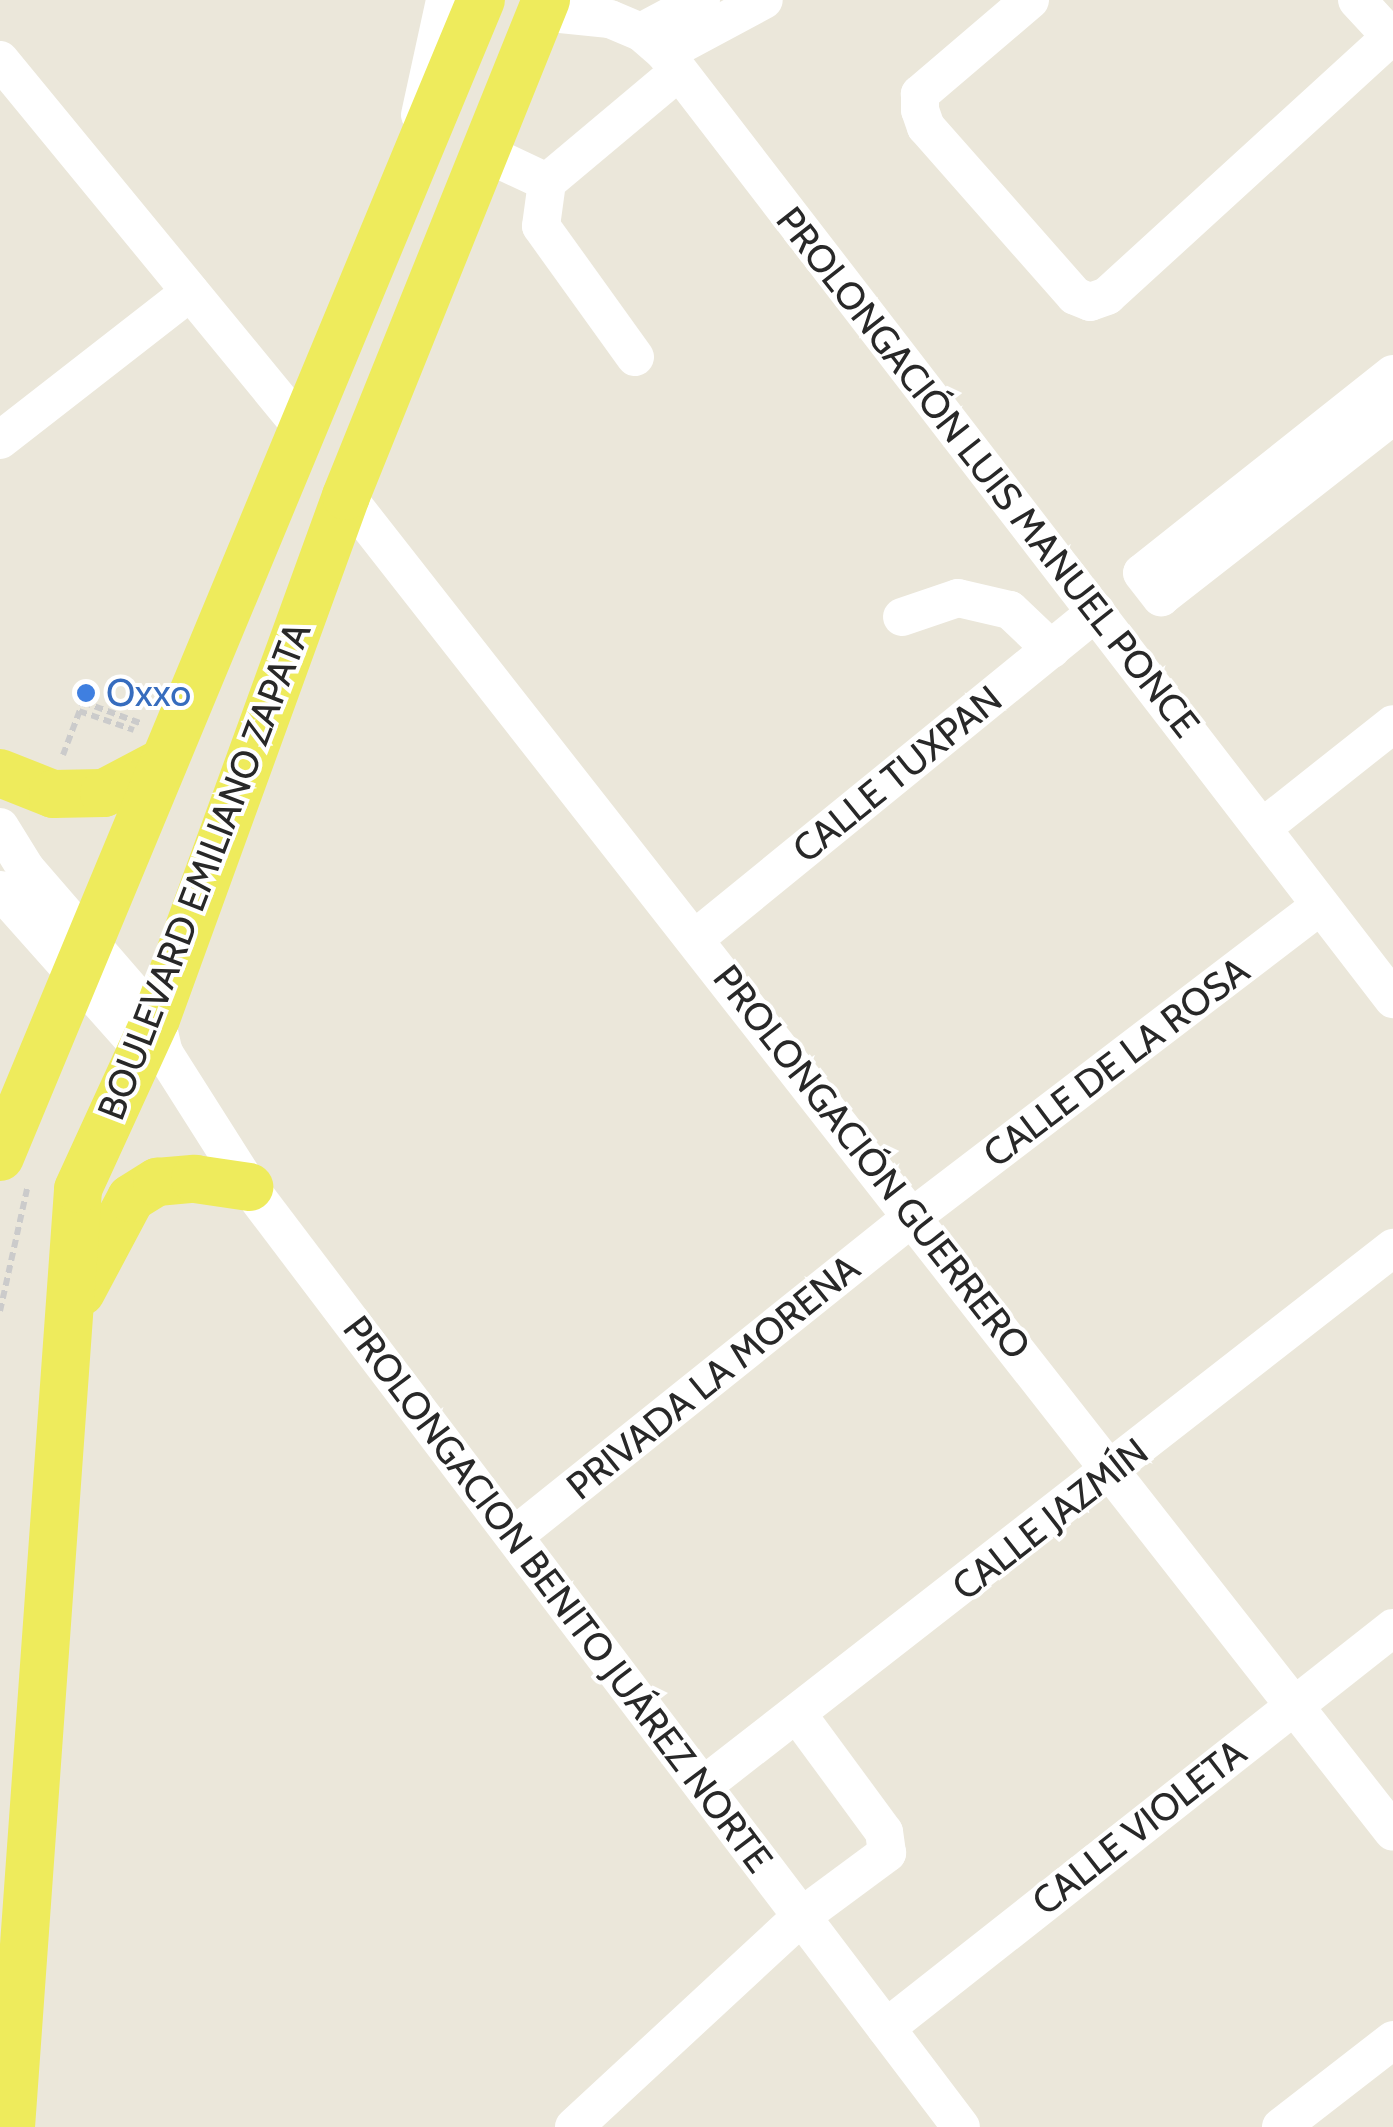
<!DOCTYPE html>
<html>
<head>
<meta charset="utf-8">
<style>
  body { margin:0 }
  #map { position:relative; width:1393px; height:2127px; overflow:hidden; background:#ebe7da; font-family:Cabin,sans-serif }
  div>[style] { position:absolute }
  .path>* { height:6px; margin-top:-3px; transform-origin:0; background:repeating-linear-gradient(90deg,#cbcbcb 0 8px,transparent 0 13px) }
  .minor>* { height:38px; margin:-19px; padding:0 19px; transform-origin:19px; border-radius:19px; background:#fff }
  .major>* { height:48px; margin:-24px; padding:0 24px; transform-origin:24px; border-radius:24px; background:#eeeb5c }
  .dots>* { width:28px; height:28px; translate:-50% -50%; box-sizing:border-box; border:5px solid #fff; border-radius:50% }
  span { translate:-50% -50%; white-space:nowrap; text-align:center; line-height:1.15; -webkit-text-stroke:8px #fff; paint-order:stroke }
  .street-label { font-size:38px; color:#282828 }
  .shop-label { font-size:38px; color:#366cbe }
  .left { translate:0 -50%; text-align:left }
</style>
</head>
<body>
<div id="map">
  <div class="path">
    <i style="left:79px;top:711px;width:58px;rotate:19.1deg"></i>
    <i style="left:63px;top:755px;width:57px;rotate:-69.3deg"></i>
    <i style="left:83px;top:702px;width:61px;rotate:20.2deg"></i>
    <i style="left:0;top:1311px;width:125px;rotate:-77.5deg"></i>
  </div>
  <div class="minor">
    <i style="left:1030px;top:0;width:145px;rotate:139.5deg"></i>
    <i style="left:920px;top:94px;width:16px;rotate:90deg"></i>
    <i style="left:920px;top:110px;width:18px;rotate:71deg"></i>
    <i style="left:926px;top:127px;width:225px;rotate:48.6deg"></i>
    <i style="left:1075px;top:296px;width:16px;rotate:22deg"></i>
    <i style="left:1090px;top:302px;width:18px;rotate:-19deg"></i>
    <i style="left:1107px;top:296px;width:387px;rotate:-42.4deg"></i>
    <i style="left:1357px;top:0;width:53px;rotate:47.3deg"></i>
    <i style="left:541px;top:12px;width:69px;rotate:5.8deg"></i>
    <i style="left:610px;top:19px;width:34px;rotate:23deg"></i>
    <i style="left:641px;top:32px;width:32px;rotate:41deg"></i>
    <i style="left:665px;top:53px;width:1194px;rotate:52.42deg"></i>
    <i style="left:641px;top:32px;width:68px;rotate:-28.1deg"></i>
    <i style="left:665px;top:53px;width:112px;rotate:-28.2deg"></i>
    <i style="left:0;top:60px;width:482px;rotate:50.6deg"></i>
    <i style="left:420px;top:115px;width:118px;rotate:-77.7deg"></i>
    <i style="left:485px;top:153px;width:68px;rotate:25.1deg"></i>
    <i style="left:635px;top:357px;width:161px;rotate:-125.7deg"></i>
    <i style="left:541px;top:226px;width:44px;rotate:-82.2deg"></i>
    <i style="left:547px;top:182px;width:171px;rotate:-40deg"></i>
    <i style="left:1393px;top:374px;width:320px;rotate:141.6deg"></i>
    <i style="left:1142px;top:573px;width:31px;rotate:52deg"></i>
    <i style="left:1161px;top:597px;width:294px;rotate:-38deg"></i>
    <i style="left:0;top:440px;width:241px;rotate:-37.9deg"></i>
    <i style="left:346px;top:496px;width:1697px;rotate:51.91deg"></i>
    <i style="left:902px;top:617px;width:59px;rotate:-18.7deg"></i>
    <i style="left:958px;top:598px;width:53px;rotate:13deg"></i>
    <i style="left:1010px;top:610px;width:57px;rotate:43.6deg"></i>
    <i style="left:0;top:827px;width:49px;rotate:58.2deg"></i>
    <i style="left:26px;top:869px;width:198px;rotate:49.1deg"></i>
    <i style="left:156px;top:1019px;width:35px;rotate:77deg"></i>
    <i style="left:164px;top:1053px;width:159px;rotate:57.6deg"></i>
    <i style="left:249px;top:1187px;width:1179px;rotate:52.86deg"></i>
    <i style="left:1262px;top:828px;width:167px;rotate:-38.4deg"></i>
    <i style="left:0;top:890px;width:212px;rotate:48.3deg"></i>
    <i style="left:141px;top:1048px;width:24px;rotate:12deg"></i>
    <i style="left:697px;top:937px;width:515px;rotate:-39.16deg"></i>
    <i style="left:514px;top:1536px;width:509px;rotate:-38.69deg"></i>
    <i style="left:911px;top:1218px;width:514px;rotate:-37.34deg"></i>
    <i style="left:704px;top:1785px;width:874px;rotate:-37.93deg"></i>
    <i style="left:886px;top:2028px;width:646px;rotate:-38.27deg"></i>
    <i style="left:574px;top:2127px;width:311px;rotate:-42.8deg"></i>
    <i style="left:802px;top:1916px;width:106px;rotate:-36.5deg"></i>
    <i style="left:887px;top:1853px;width:21px;rotate:-98deg"></i>
    <i style="left:884px;top:1832px;width:145px;rotate:-126.3deg"></i>
    <i style="left:1281px;top:2127px;width:142px;rotate:-37.8deg"></i>
  </div>
  <div class="major">
    <i style="left:0;top:773px;width:57px;rotate:21.6deg"></i>
    <i style="left:53px;top:794px;width:51px;rotate:-1.1deg"></i>
    <i style="left:104px;top:793px;width:67px;rotate:-27.7deg"></i>
    <i style="left:0;top:1157px;width:1253px;rotate:-67.43deg"></i>
    <i style="left:81px;top:1292px;width:106px;rotate:-62deg"></i>
    <i style="left:131px;top:1198px;width:31px;rotate:-32deg"></i>
    <i style="left:157px;top:1182px;width:38px;rotate:-5deg"></i>
    <i style="left:195px;top:1179px;width:55px;rotate:8.4deg"></i>
    <i style="left:11px;top:2127px;width:940px;rotate:-85.91deg"></i>
    <i style="left:78px;top:1189px;width:187px;rotate:-65.4deg"></i>
    <i style="left:156px;top:1019px;width:556px;rotate:-70.03deg"></i>
    <i style="left:346px;top:496px;width:535px;rotate:-68.04deg"></i>
  </div>
  <div class="dots">
    <i style="left:86px;top:693px;background:#3f7fe0"></i>
  </div>
  <div class="street-label">
    <span style="left:988px;top:472px;rotate:52deg">PROLONGACIÓN LUIS MANUEL PONCE</span>
    <span style="left:897px;top:774px;rotate:-39deg">CALLE TUXPAN</span>
    <span style="left:204px;top:871px;rotate:-69deg">BOULEVARD EMILIANO ZAPATA</span>
    <span style="left:1116px;top:1062px;rotate:-37deg">CALLE DE LA ROSA</span>
    <span style="left:872px;top:1162px;rotate:52deg">PROLONGACIÓN GUERRERO</span>
    <span style="left:713px;top:1377px;rotate:-39deg">PRIVADA LA MORENA</span>
    <span style="left:1050px;top:1519px;rotate:-38deg">CALLE JAZMÍN</span>
    <span style="left:558px;top:1594px;rotate:53deg">PROLONGACION BENITO JUÁREZ NORTE</span>
    <span style="left:1139px;top:1827px;rotate:-38deg">CALLE VIOLETA</span>
  </div>
  <div class="shop-label">
    <span class="left" style="left:106px;top:693px">Oxxo</span>
  </div>
</div>
</body>
</html>
